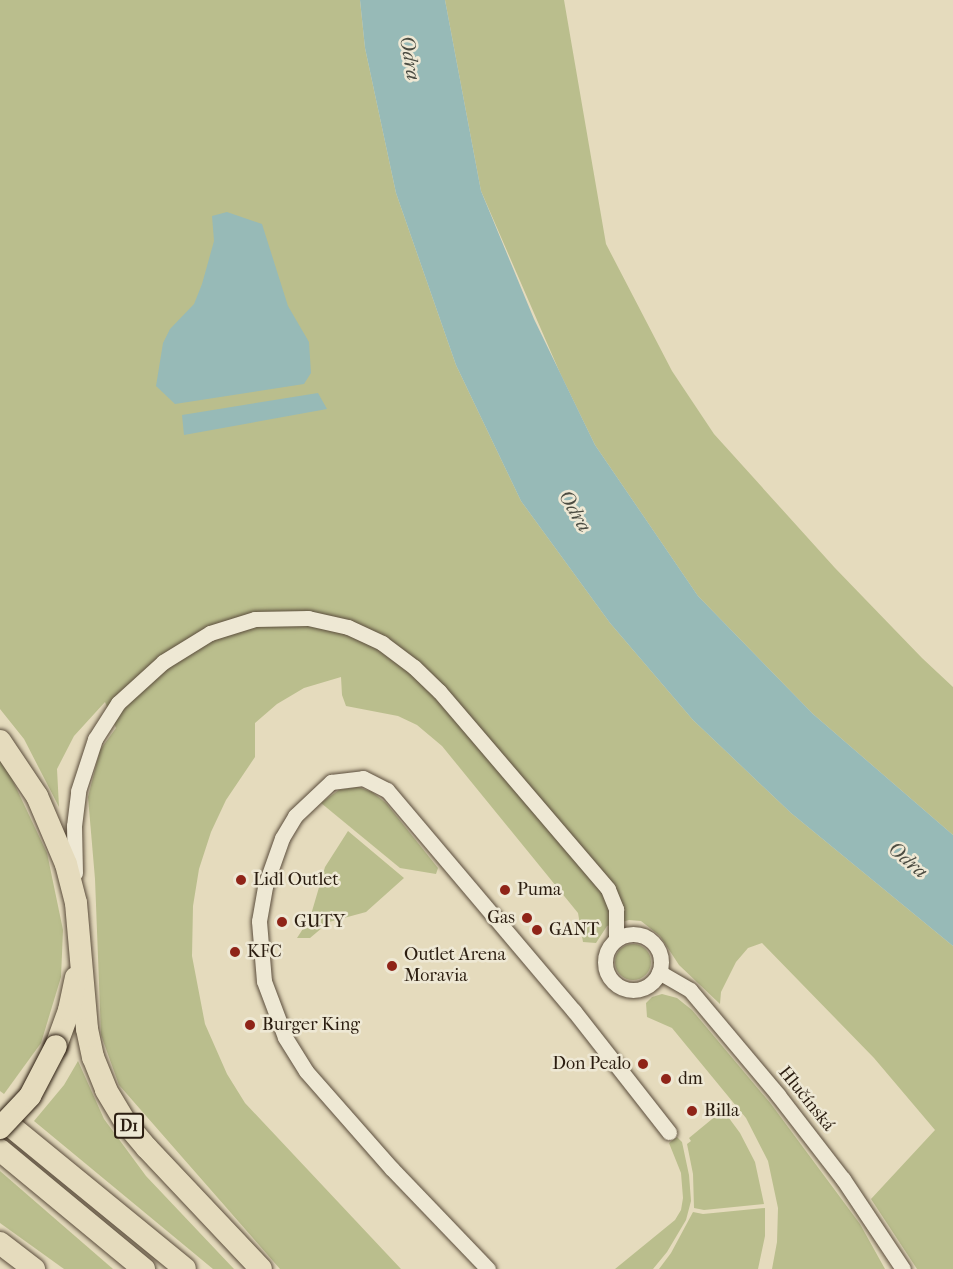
<!DOCTYPE html>
<html>
<head>
<meta charset="utf-8">
<style>
  body { margin:0 }
  #map { position:relative; width:953px; height:1269px; overflow:hidden; background:#e5dbbd; font-family:"IM FELL French Canon",serif }
  div>[style] { position:absolute }
  .green>* { inset:0; background:#babe8d }
  .round { border-radius:50% }
  .water>* { inset:0; background:#97bab7 }
  .roads { filter:drop-shadow(0 0 2px #5a4c3b) drop-shadow(0 0 2px #5a4c3b) }
  .minor>* { height:15px; margin:-7.5px; padding:0 7.5px; transform-origin:7.5px; border-radius:7.5px; background:#eee8d4 }
  .minor>.ring { margin:-7.5px; padding:0; box-sizing:content-box; background:none; border:15px solid #eee8d4; border-radius:50% }
  .highway>* { height:22px; margin:-11px; padding:0 11px; transform-origin:11px; border-radius:11px; background:#e5dbbd }
  .bridges { filter:drop-shadow(0 0 2px #2b1d10) drop-shadow(0 0 2px #2b1d10) }
  .highway-bridge>* { height:22px; margin:-11px; padding:0 11px; transform-origin:11px; border-radius:11px; background:#e5dbbd }
  .dots>* { width:16px; height:16px; translate:-50% -50%; box-sizing:border-box; border:3px solid #eee8d4; border-radius:50% }
  span { translate:-50% -50%; white-space:nowrap; text-align:center; line-height:1.15; -webkit-text-stroke:5px #eee8d4; paint-order:stroke }
  .shield-label span { padding:2px 4px; background:#eee8d4; border:2px solid; border-radius:4px; -webkit-text-stroke-width:0 }
  .shield-label { font-size:16px; color:#2b1d10; font-weight:700 }
  .poi-label { font-size:18px; color:#2b1d10 }
  .left { translate:0 -50%; text-align:left }
  .right { translate:-100% -50%; text-align:right }
  .street-label { font-size:18px; color:#2b1d10 }
  .water-label { font-size:20px; color:#4b4c42; font-style:italic }
</style>
</head>
<body>
<div id="map">
  <div class="green">
    <i style="clip-path:polygon(0 0,360px 0,365px 48px,396px 193px,456px 365px,521px 501px,610px 623px,693px 720px,791px 813px,953px 946px,953px 1269px,917px 1269px,871px 1199px,935px 1130px,874px 1058px,762px 943px,748px 948px,736px 962px,721px 992px,720px 1004px,679px 965px,660px 936px,641px 921px,629px 920px,607px 926px,596px 943px,583px 942px,578px 913px,442px 746px,417px 725px,398px 716px,346px 706px,342px 695px,341px 677px,304px 688px,277px 704px,255px 723px,255px 757px,226px 800px,211px 832px,199px 869px,193px 906px,192px 956px,205px 1024px,227px 1074px,245px 1103px,401px 1269px,280px 1269px,119px 1085px,101px 1035px,95px 879px,88px 797px,100px 750px,116px 728px,105px 702px,74px 736px,57px 769px,59px 807px,24px 739px,0 709px)"></i>
    <i style="clip-path:polygon(445px 0,564px 0,606px 244px,672px 371px,714px 434px,835px 568px,922px 658px,953px 687px,953px 835px,813px 714px,698px 596px,595px 445px,560px 373px,481px 191px)"></i>
    <i style="clip-path:polygon(0 761px,11px 777px,47px 853px,63px 930px,61px 977px,41px 1043px,4px 1094px,0 1091px)"></i>
    <i style="clip-path:polygon(358px 787px,372px 792px,386px 803px,438px 868px,436px 874px,400px 868px,321px 803px,339px 790px)"></i>
    <i style="clip-path:polygon(348px 831px,404px 878px,366px 912px,329px 922px,310px 938px,297px 938px,310px 918px,325px 867px)"></i>
    <i class="round" style="left:615px;top:944px;width:36px;height:36px"></i>
    <i style="clip-path:polygon(662px 994px,677px 998px,692px 1010px,771px 1104px,860px 1224px,885px 1269px,772px 1269px,777px 1242px,778px 1208px,768px 1161px,746px 1118px,672px 1028px,647px 1017px,646px 1003px,652px 997px)"></i>
    <i style="clip-path:polygon(78px 1061px,104px 1119px,146px 1176px,234px 1269px,213px 1269px,34px 1121px,64px 1085px)"></i>
    <i style="clip-path:polygon(723px 1110px,740px 1133px,755px 1162px,764px 1204px,704px 1210px,694px 1208px,693px 1174px,687px 1144px,691px 1141px,689px 1138px)"></i>
    <i style="clip-path:polygon(677px 1137px,682px 1142px,689px 1175px,691px 1201px,686px 1220px,667px 1252px,653px 1269px,615px 1269px,675px 1220px,681px 1210px,683px 1198px,681px 1173px,669px 1143px)"></i>
    <i style="clip-path:polygon(0 1171px,113px 1269px,64px 1269px,0 1223px)"></i>
    <i style="clip-path:polygon(765px 1208px,765px 1236px,758px 1269px,659px 1269px,671px 1253px,693px 1212px,703px 1214px)"></i>
  </div>
  <div class="water">
    <i style="clip-path:polygon(360px 0,445px 0,481px 191px,534px 319px,595px 445px,698px 596px,813px 714px,953px 835px,953px 946px,791px 813px,693px 720px,610px 623px,521px 501px,456px 365px,396px 193px,365px 48px)"></i>
    <i style="clip-path:polygon(227px 212px,262px 224px,288px 306px,309px 342px,311px 373px,304px 384px,175px 404px,156px 386px,163px 343px,170px 329px,194px 304px,202px 284px,214px 241px,212px 216px)"></i>
    <i style="clip-path:polygon(318px 393px,327px 409px,184px 435px,182px 415px)"></i>
  </div>
  <div class="roads">
    <div class="minor">
      <i style="left:75px;top:873px;width:47px;rotate:-91.2deg"></i>
      <i style="left:74px;top:826px;width:35px;rotate:-83deg"></i>
      <i style="left:78px;top:791px;width:55px;rotate:-71.9deg"></i>
      <i style="left:95px;top:739px;width:43px;rotate:-57.4deg"></i>
      <i style="left:118px;top:703px;width:61px;rotate:-42.3deg"></i>
      <i style="left:163px;top:662px;width:55px;rotate:-31.7deg"></i>
      <i style="left:210px;top:633px;width:47px;rotate:-17.3deg"></i>
      <i style="left:255px;top:619px;width:53px;rotate:-1.1deg"></i>
      <i style="left:308px;top:618px;width:41px;rotate:12.7deg"></i>
      <i style="left:348px;top:627px;width:38px;rotate:25deg"></i>
      <i style="left:382px;top:643px;width:40px;rotate:37deg"></i>
      <i style="left:414px;top:667px;width:35px;rotate:44deg"></i>
      <i style="left:439px;top:691px;width:260px;rotate:49.5deg"></i>
      <i style="left:608px;top:889px;width:22px;rotate:68deg"></i>
      <i style="left:616px;top:909px;width:30px;rotate:90deg"></i>
      <i class="ring" style="left:605px;top:934px;width:41px;height:41px"></i>
      <i style="left:659px;top:972px;width:36px;rotate:30deg"></i>
      <i style="left:690px;top:990px;width:137px;rotate:50deg"></i>
      <i style="left:778px;top:1095px;width:106px;rotate:52.3deg"></i>
      <i style="left:843px;top:1179px;width:108px;rotate:56.3deg"></i>
      <i style="left:488px;top:1269px;width:139px;rotate:-133.8deg"></i>
      <i style="left:392px;top:1169px;width:130px;rotate:-131.3deg"></i>
      <i style="left:306px;top:1071px;width:40px;rotate:-122deg"></i>
      <i style="left:285px;top:1037px;width:60px;rotate:-110.6deg"></i>
      <i style="left:264px;top:981px;width:60px;rotate:-94.8deg"></i>
      <i style="left:259px;top:921px;width:36px;rotate:-80deg"></i>
      <i style="left:265px;top:886px;width:51px;rotate:-70.5deg"></i>
      <i style="left:282px;top:838px;width:26px;rotate:-59deg"></i>
      <i style="left:295px;top:816px;width:50px;rotate:-43.4deg"></i>
      <i style="left:331px;top:782px;width:32px;rotate:-7deg"></i>
      <i style="left:363px;top:778px;width:27px;rotate:27deg"></i>
      <i style="left:387px;top:790px;width:289px;rotate:49.8deg"></i>
      <i style="left:574px;top:1011px;width:154px;rotate:51.9deg"></i>
    </div>
    <div class="highway">
      <i style="left:0;top:741px;width:66px;rotate:56.1deg"></i>
      <i style="left:37px;top:796px;width:74px;rotate:66.9deg"></i>
      <i style="left:66px;top:864px;width:40px;rotate:75.6deg"></i>
      <i style="left:76px;top:903px;width:126px;rotate:85deg"></i>
      <i style="left:87px;top:1029px;width:29px;rotate:78deg"></i>
      <i style="left:93px;top:1057px;width:35px;rotate:68deg"></i>
      <i style="left:106px;top:1090px;width:37px;rotate:59deg"></i>
      <i style="left:125px;top:1122px;width:34px;rotate:50deg"></i>
      <i style="left:147px;top:1148px;width:166px;rotate:46.7deg"></i>
      <i style="left:56px;top:1046px;width:38px;rotate:-70deg"></i>
      <i style="left:69px;top:1010px;width:33px;rotate:-78deg"></i>
      <i style="left:13px;top:1128px;width:222px;rotate:39.3deg"></i>
      <i style="left:0;top:1150px;width:187px;rotate:39.6deg"></i>
      <i style="left:0;top:1243px;width:43px;rotate:37.4deg"></i>
    </div>
  </div>
  <div class="bridges">
    <div class="highway-bridge">
      <i style="left:0;top:1128px;width:44px;rotate:-46.8deg"></i>
      <i style="left:30px;top:1096px;width:56px;rotate:-62.5deg"></i>
    </div>
  </div>
  <div class="dots">
    <i style="left:241px;top:880px;background:#8f2418"></i>
    <i style="left:505px;top:890px;background:#8f2418"></i>
    <i style="left:527px;top:918px;background:#8f2418"></i>
    <i style="left:282px;top:922px;background:#8f2418"></i>
    <i style="left:537px;top:930px;background:#8f2418"></i>
    <i style="left:235px;top:952px;background:#8f2418"></i>
    <i style="left:392px;top:966px;background:#8f2418"></i>
    <i style="left:250px;top:1025px;background:#8f2418"></i>
    <i style="left:643px;top:1064px;background:#8f2418"></i>
    <i style="left:666px;top:1079px;background:#8f2418"></i>
    <i style="left:692px;top:1111px;background:#8f2418"></i>
  </div>
  <div class="shield-label">
    <span style="left:129px;top:1126px">D1</span>
  </div>
  <div class="poi-label">
    <span class="left" style="left:253px;top:880px">Lidl Outlet</span>
    <span class="left" style="left:517px;top:890px">Puma</span>
    <span class="right" style="left:515px;top:918px">Gas</span>
    <span class="left" style="left:294px;top:922px">GUTY</span>
    <span class="left" style="left:549px;top:930px">GANT</span>
    <span class="left" style="left:247px;top:952px">KFC</span>
    <span class="left" style="left:404px;top:966px">Outlet Arena<br>Moravia</span>
    <span class="left" style="left:262px;top:1025px">Burger King</span>
    <span class="right" style="left:631px;top:1064px">Don Pealo</span>
    <span class="left" style="left:678px;top:1079px">dm</span>
    <span class="left" style="left:704px;top:1111px">Billa</span>
  </div>
  <div class="street-label">
    <span style="left:806px;top:1099px;rotate:51deg">Hlučínská</span>
  </div>
  <div class="water-label">
    <span style="left:410px;top:58px;rotate:80deg">Odra</span>
    <span style="left:575px;top:511px;rotate:59deg">Odra</span>
    <span style="left:908px;top:860px;rotate:40deg">Odra</span>
  </div>
</div>
</body>
</html>
